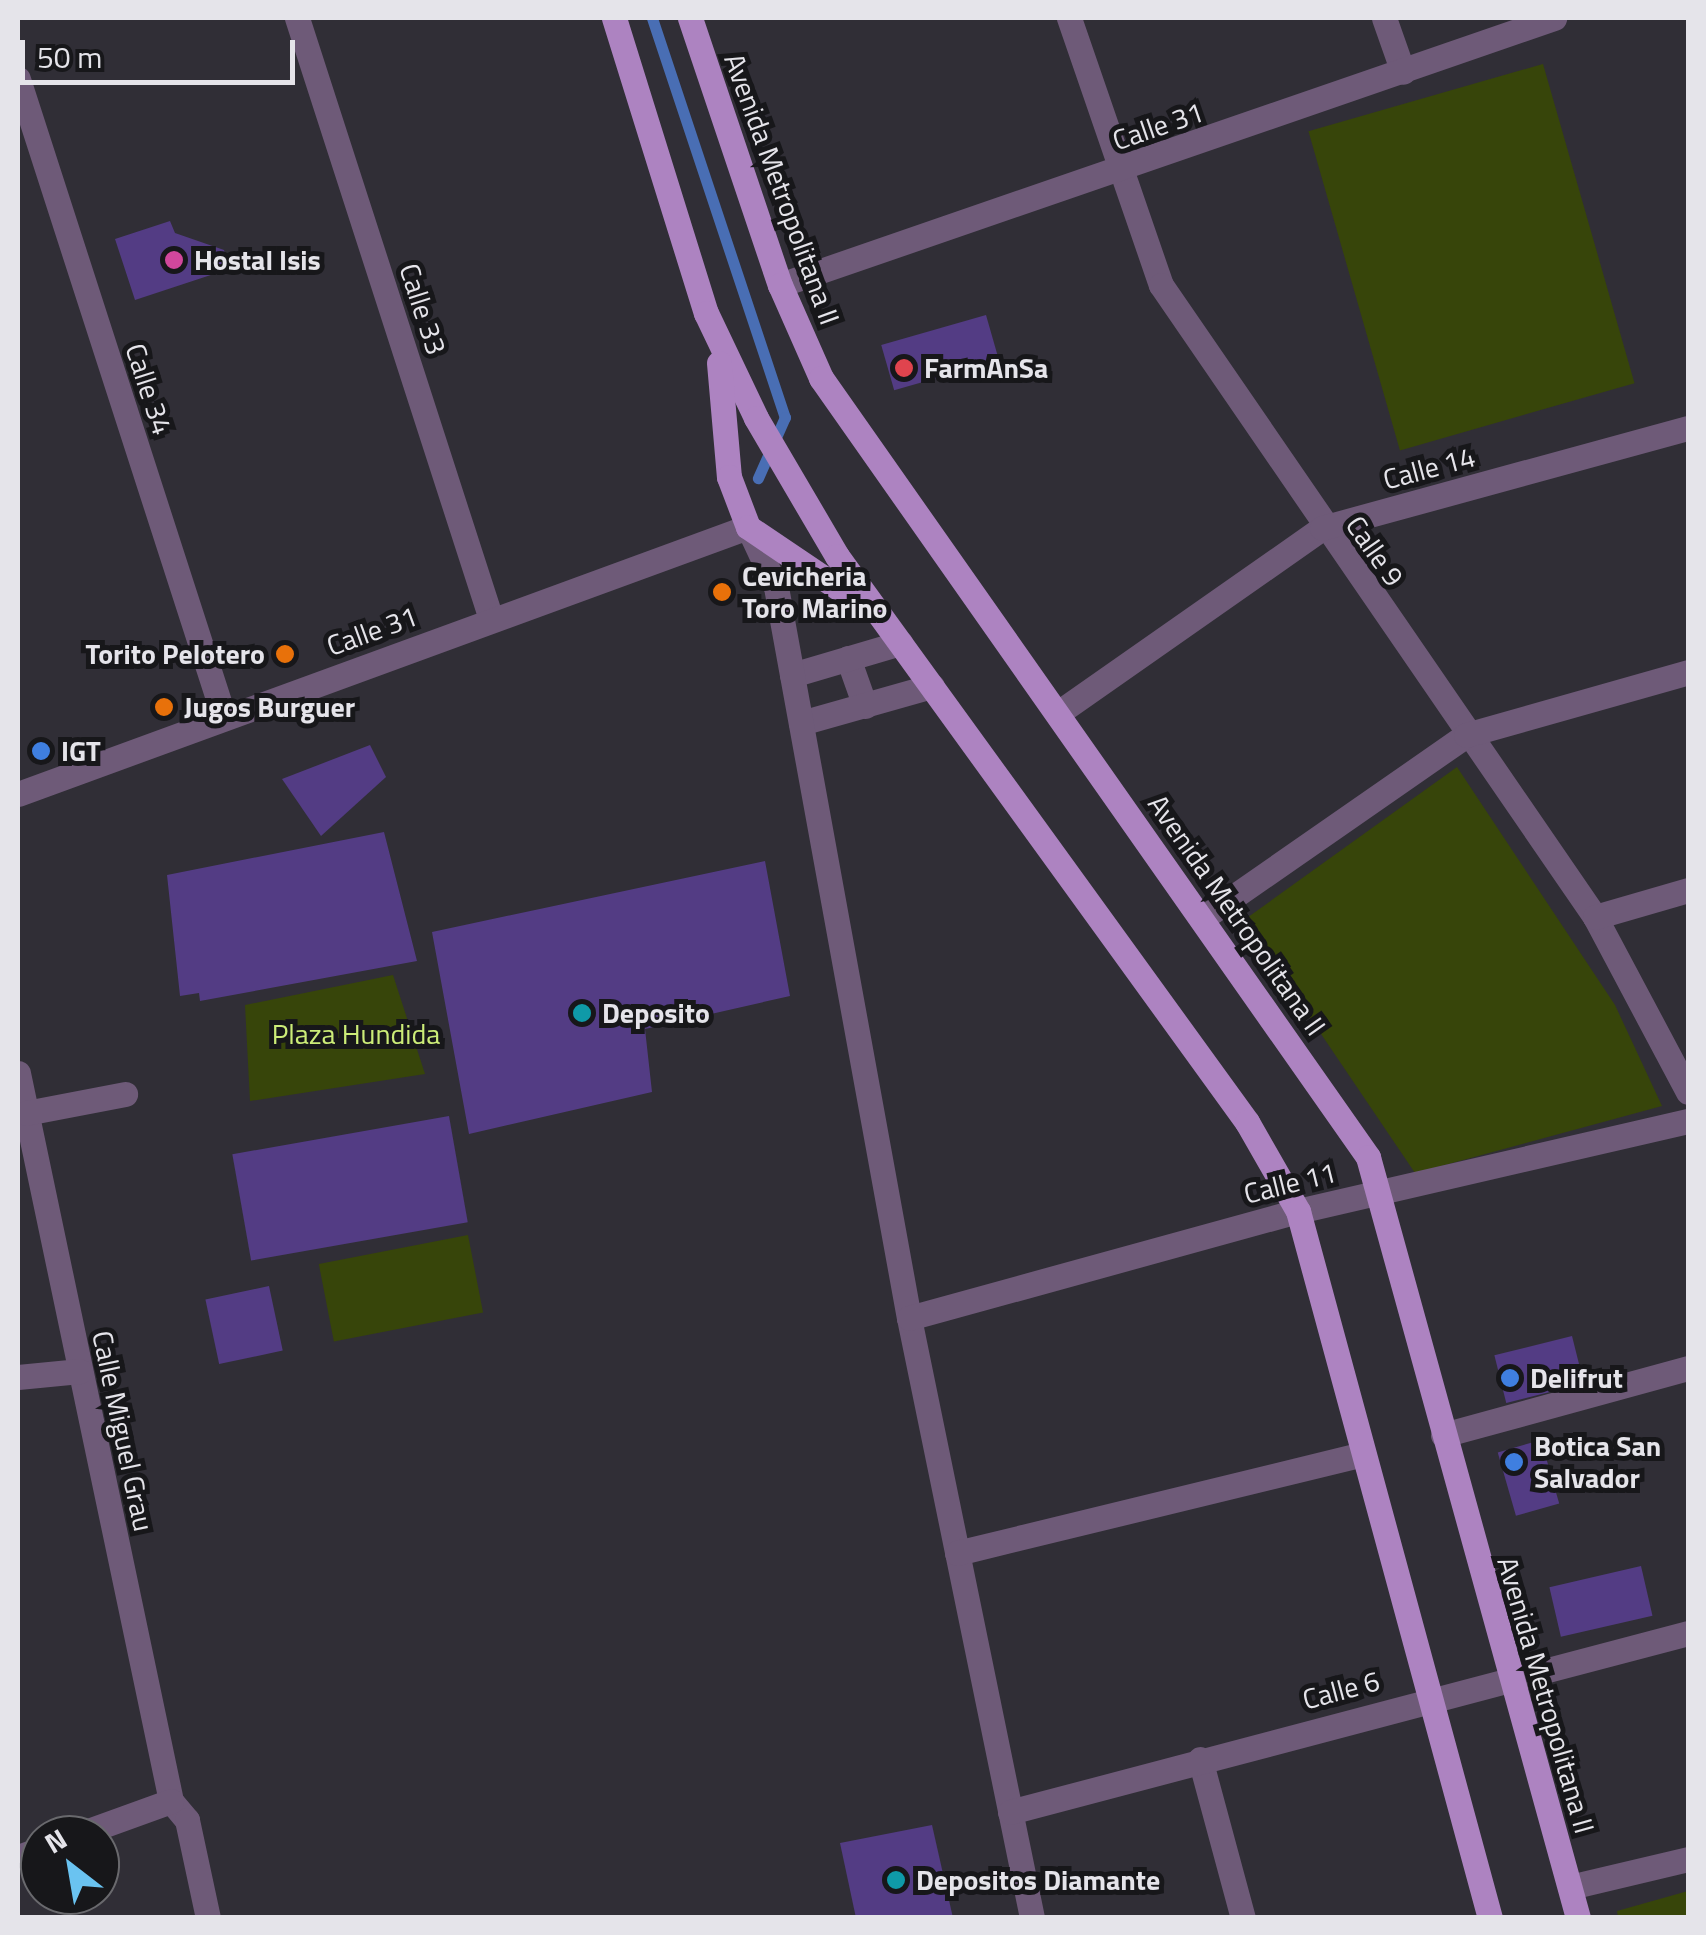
<!DOCTYPE html>
<html>
<head>
<meta charset="utf-8">
<style>
  body { margin:0 }
  #map { position:relative; width:1706px; height:1935px; overflow:hidden; background:#302e36; font-family:"Titillium Web",sans-serif }
  div>[style] { position:absolute }
  .green>* { inset:0; background:#37450a; transform-origin:0 0 }
  .stream>* { height:11px; margin:-5.5px; padding:0 5.5px; transform-origin:5.5px; border-radius:5.5px; background:#496eb4 }
  .building>* { inset:0; background:#533c84; transform-origin:0 0 }
  .minor>* { height:25px; margin:-12.5px; padding:0 12.5px; transform-origin:12.5px; border-radius:12.5px; background:#6e5a78 }
  .major>* { height:25px; margin:-12.5px; padding:0 12.5px; transform-origin:12.5px; border-radius:12.5px; background:#ad83c1 }
  .dots>* { width:28px; height:28px; translate:-50% -50%; box-sizing:border-box; border:5px solid #17171a; border-radius:50% }
  span { translate:-50% -50%; white-space:nowrap; text-align:center; line-height:1.15; -webkit-text-stroke:10px #17171a; paint-order:stroke }
  .street-label { font-size:28px; color:#e5e4ea }
  .poi-label { font-size:28px; color:#e5e4ea; font-weight:700 }
  .left { translate:0 -50%; text-align:left }
  .right { translate:-100% -50%; text-align:right }
  .park-label { font-size:28px; color:#ccec78 }
  .frame { position:absolute; inset:0; border:20px solid #e5e4ea; pointer-events:none }
  .north { position:absolute; left:20px; top:1815px; width:100px; height:100px; box-sizing:border-box; background:#17171a; border:2px solid #69696d; border-radius:50%; rotate:329deg; font-size:28px; font-weight:700; line-height:40px; text-align:center; color:#e5e4ea }
  .north::after { content:''; display:block; margin:auto; width:35px; height:45px; background:#6ac3f1; clip-path:polygon(50% 0,100% 100%,50% 72%,0 100%) }
  .scale { position:absolute; left:20px; top:40px; width:275px; height:45px; box-sizing:border-box; border:5px solid #e5e4ea; border-top:0; padding-left:12px; font-size:30px; line-height:35px; white-space:nowrap; color:#e5e4ea; -webkit-text-stroke:8px #17171a; paint-order:stroke }
</style>
</head>
<body>
<div id="map">
  <div class="green">
    <i style="left:1543px;top:64px;width:332px;height:244px;rotate:74deg"></i>
    <i style="clip-path:polygon(1457px 767px,1615px 1005px,1662px 1106px,1415px 1173px,1244px 920px)"></i>
    <i style="clip-path:polygon(393px 975px,425px 1074px,250px 1101px,245px 1005px)"></i>
    <i style="left:468px;top:1235px;width:79px;height:152px;rotate:79deg"></i>
    <i style="clip-path:polygon(1688px 1891px,1688px 1917px,1618px 1917px,1617px 1911px)"></i>
  </div>
  <div class="stream">
    <i style="left:652px;top:18px;width:421px;rotate:71.6deg"></i>
    <i style="left:785px;top:417px;width:67px;rotate:113.9deg"></i>
  </div>
  <div class="building">
    <i style="clip-path:polygon(170px 221px,175px 233px,224px 250px,229px 269px,135px 300px,115px 239px)"></i>
    <i style="left:986px;top:315px;width:47px;height:109px;rotate:74deg"></i>
    <i style="clip-path:polygon(370px 745px,386px 777px,321px 836px,282px 779px)"></i>
    <i style="clip-path:polygon(384px 832px,417px 961px,200px 1001px,199px 993px,180px 996px,167px 875px)"></i>
    <i style="clip-path:polygon(765px 861px,790px 996px,645px 1029px,652px 1092px,469px 1134px,432px 932px)"></i>
    <i style="left:449px;top:1116px;width:108px;height:220px;rotate:80deg"></i>
    <i style="left:269px;top:1286px;width:66px;height:65px;rotate:78deg"></i>
    <i style="left:1572px;top:1336px;width:49px;height:80px;rotate:76deg"></i>
    <i style="left:1541px;top:1440px;width:66px;height:45px;rotate:74deg"></i>
    <i style="left:1641px;top:1566px;width:51px;height:94px;rotate:77deg"></i>
    <i style="clip-path:polygon(932px 1825px,953px 1918px,856px 1918px,840px 1843px)"></i>
  </div>
  <div class="minor">
    <i style="left:297px;top:18px;width:632px;rotate:72.11deg"></i>
    <i style="left:1069px;top:18px;width:282px;rotate:71deg"></i>
    <i style="left:1161px;top:285px;width:767px;rotate:55.52deg"></i>
    <i style="left:1595px;top:917px;width:198px;rotate:62deg"></i>
    <i style="left:1384px;top:18px;width:57px;rotate:70.6deg"></i>
    <i style="left:18px;top:79px;width:670px;rotate:72.11deg"></i>
    <i style="left:780px;top:285px;width:819px;rotate:-19.03deg"></i>
    <i style="left:848px;top:658px;width:51px;rotate:70.5deg"></i>
    <i style="left:792px;top:675px;width:113px;rotate:-16.5deg"></i>
    <i style="left:1058px;top:713px;width:322px;rotate:-35deg"></i>
    <i style="left:1322px;top:528px;width:379px;rotate:-15.3deg"></i>
    <i style="left:801px;top:723px;width:136px;rotate:-15.8deg"></i>
    <i style="left:18px;top:794px;width:777px;rotate:-20.09deg"></i>
    <i style="left:748px;top:527px;width:66px;rotate:65deg"></i>
    <i style="left:776px;top:587px;width:743px;rotate:79.69deg"></i>
    <i style="left:909px;top:1318px;width:612px;rotate:78.41deg"></i>
    <i style="left:1595px;top:917px;width:97px;rotate:-16.2deg"></i>
    <i style="left:1203px;top:918px;width:320px;rotate:-34.8deg"></i>
    <i style="left:1466px;top:735px;width:231px;rotate:-15.8deg"></i>
    <i style="left:18px;top:1073px;width:744px;rotate:78.13deg"></i>
    <i style="left:171px;top:1801px;width:25px;rotate:50deg"></i>
    <i style="left:187px;top:1820px;width:100px;rotate:77.9deg"></i>
    <i style="left:26px;top:1113px;width:101px;rotate:-10.9deg"></i>
    <i style="left:909px;top:1318px;width:403px;rotate:-15.4deg"></i>
    <i style="left:1298px;top:1211px;width:400px;rotate:-13deg"></i>
    <i style="left:18px;top:1377px;width:62px;rotate:-5.5deg"></i>
    <i style="left:1443px;top:1435px;width:254px;rotate:-15.3deg"></i>
    <i style="left:957px;top:1553px;width:418px;rotate:-13.7deg"></i>
    <i style="left:1200px;top:1759px;width:165px;rotate:74.9deg"></i>
    <i style="left:1010px;top:1812px;width:701px;rotate:-14.79deg"></i>
    <i style="left:77px;top:1835px;width:100px;rotate:-19.9deg"></i>
    <i style="left:18px;top:1857px;width:23px;rotate:-20deg"></i>
    <i style="left:1570px;top:1887px;width:121px;rotate:-13.3deg"></i>
  </div>
  <div class="major">
    <i style="left:614px;top:18px;width:309px;rotate:72.7deg"></i>
    <i style="left:706px;top:313px;width:116px;rotate:64.5deg"></i>
    <i style="left:756px;top:418px;width:160px;rotate:59.6deg"></i>
    <i style="left:837px;top:556px;width:699px;rotate:54.08deg"></i>
    <i style="left:1247px;top:1122px;width:103px;rotate:60.2deg"></i>
    <i style="left:1298px;top:1211px;width:733px;rotate:74.81deg"></i>
    <i style="left:690px;top:18px;width:282px;rotate:71.4deg"></i>
    <i style="left:780px;top:285px;width:102px;rotate:66.2deg"></i>
    <i style="left:821px;top:378px;width:952px;rotate:54.92deg"></i>
    <i style="left:1368px;top:1157px;width:789px;rotate:74.57deg"></i>
    <i style="left:719px;top:363px;width:114px;rotate:85deg"></i>
    <i style="left:729px;top:477px;width:53px;rotate:69.2deg"></i>
    <i style="left:748px;top:527px;width:141px;rotate:34deg"></i>
  </div>
  <div class="dots">
    <i style="left:174px;top:260px;background:#d1479c"></i>
    <i style="left:904px;top:368px;background:#e0444e"></i>
    <i style="left:722px;top:592px;background:#e8710a"></i>
    <i style="left:285px;top:654px;background:#e8710a"></i>
    <i style="left:164px;top:707px;background:#e8710a"></i>
    <i style="left:41px;top:751px;background:#3f7fe0"></i>
    <i style="left:582px;top:1013px;background:#0f9aa8"></i>
    <i style="left:1510px;top:1378px;background:#3f7fe0"></i>
    <i style="left:1514px;top:1462px;background:#3f7fe0"></i>
    <i style="left:896px;top:1880px;background:#0f9aa8"></i>
  </div>
  <div class="street-label">
    <span style="left:1158px;top:126px;rotate:-19deg">Calle 31</span>
    <span style="left:782px;top:189px;rotate:70deg">Avenida Metropolitana II</span>
    <span style="left:423px;top:309px;rotate:72deg">Calle 33</span>
    <span style="left:149px;top:389px;rotate:72deg">Calle 34</span>
    <span style="left:1429px;top:468px;rotate:-15deg">Calle 14</span>
    <span style="left:1375px;top:551px;rotate:55deg">Calle 9</span>
    <span style="left:372px;top:631px;rotate:-20deg">Calle 31</span>
    <span style="left:1237px;top:915px;rotate:55deg">Avenida Metropolitana II</span>
    <span style="left:1290px;top:1183px;rotate:-14deg">Calle 11</span>
    <span style="left:123px;top:1431px;rotate:78deg">Calle Miguel Grau</span>
    <span style="left:1341px;top:1690px;rotate:-15deg">Calle 6</span>
    <span style="left:1546px;top:1695px;rotate:74deg">Avenida Metropolitana II</span>
  </div>
  <div class="poi-label">
    <span class="left" style="left:194px;top:260px">Hostal Isis</span>
    <span class="left" style="left:924px;top:368px">FarmAnSa</span>
    <span class="left" style="left:742px;top:592px">Cevicheria<br>Toro Marino</span>
    <span class="right" style="left:265px;top:654px">Torito Pelotero</span>
    <span class="left" style="left:184px;top:707px">Jugos Burguer</span>
    <span class="left" style="left:61px;top:751px">IGT</span>
    <span class="left" style="left:602px;top:1013px">Deposito</span>
    <span class="left" style="left:1530px;top:1378px">Delifrut</span>
    <span class="left" style="left:1534px;top:1462px">Botica San<br>Salvador</span>
    <span class="left" style="left:916px;top:1880px">Depositos Diamante</span>
  </div>
  <div class="park-label">
    <span style="left:356px;top:1034px">Plaza Hundida</span>
  </div>
  <div class="frame"></div>
  <div class="north">N</div>
  <div class="scale">50 m</div>
</div>
</body>
</html>
